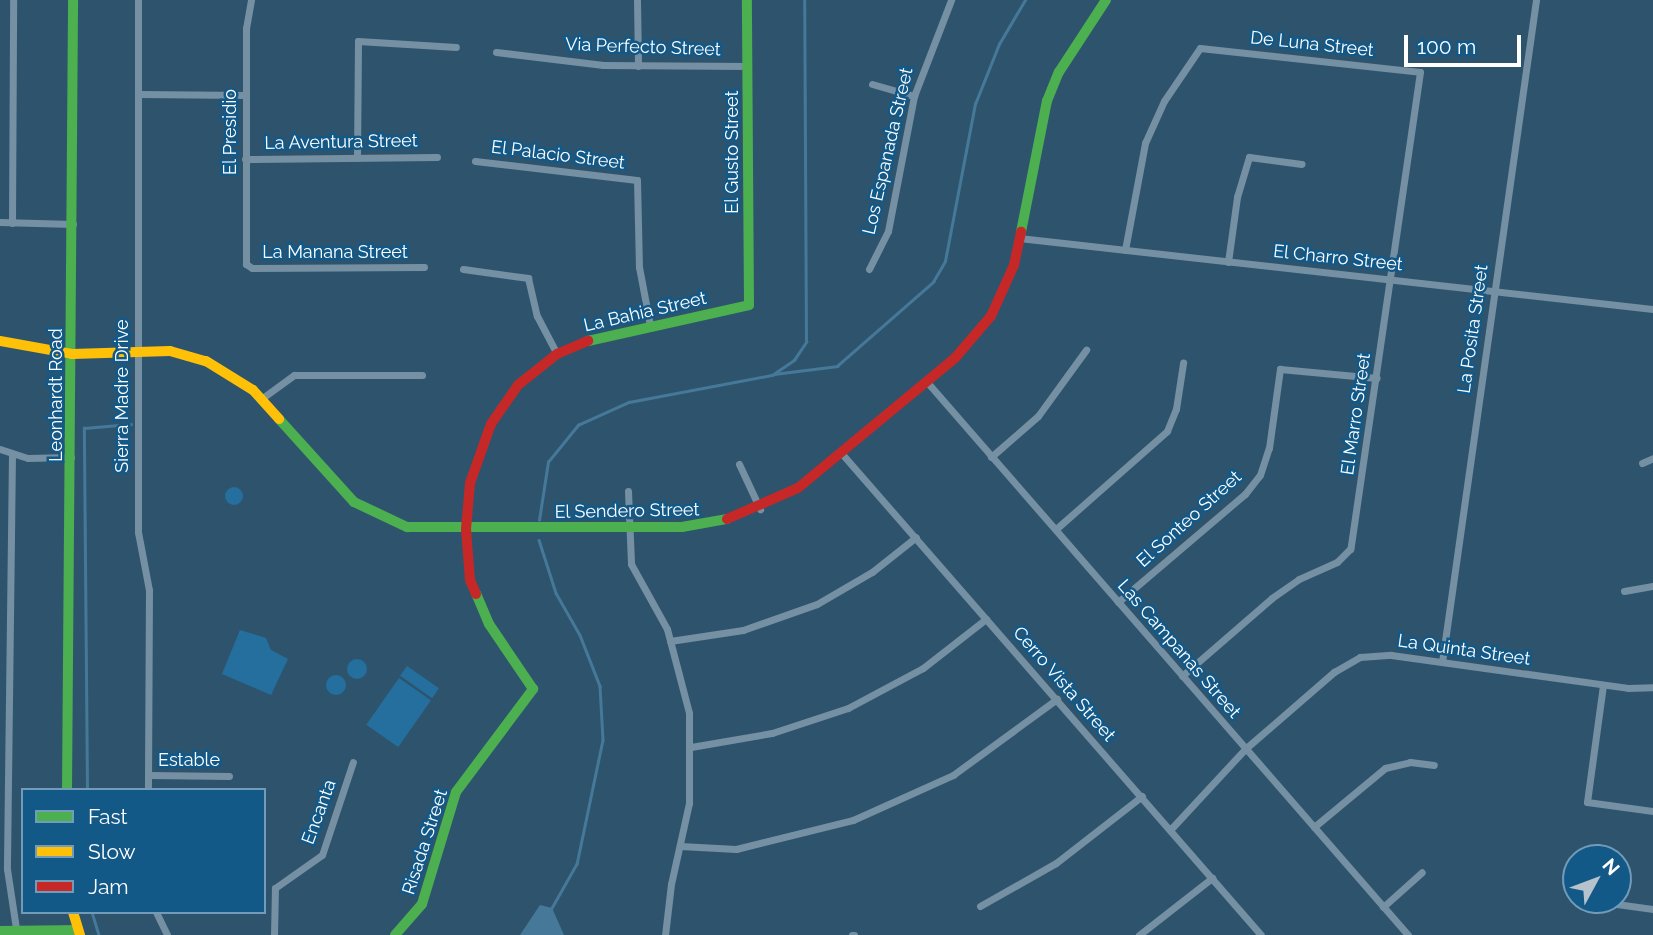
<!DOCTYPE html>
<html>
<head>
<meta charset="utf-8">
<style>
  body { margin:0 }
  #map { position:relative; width:1653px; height:935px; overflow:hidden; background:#2e546d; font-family:Raleway,sans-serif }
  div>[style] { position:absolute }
  .green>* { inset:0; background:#246f9e; transform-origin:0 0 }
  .round { border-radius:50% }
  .water>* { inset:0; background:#46789a }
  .stream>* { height:2.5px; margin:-1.25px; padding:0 1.25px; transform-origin:1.25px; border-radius:1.25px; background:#46789a }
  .street>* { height:7px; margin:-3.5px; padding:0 3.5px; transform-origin:3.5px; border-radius:3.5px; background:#7590a3 }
  .fast>* { height:10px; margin:-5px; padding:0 5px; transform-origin:5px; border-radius:5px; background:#4caf50 }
  .slow>* { height:10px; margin:-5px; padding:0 5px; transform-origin:5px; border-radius:5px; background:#ffc107 }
  .jam>* { height:10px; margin:-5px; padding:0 5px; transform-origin:5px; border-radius:5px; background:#c62828 }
  span { translate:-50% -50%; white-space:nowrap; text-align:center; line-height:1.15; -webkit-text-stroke:5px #135988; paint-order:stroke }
  .street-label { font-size:18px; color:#fff }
  .legend { position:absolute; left:21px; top:788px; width:245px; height:126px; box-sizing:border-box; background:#135988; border:2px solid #719bb8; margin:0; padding:9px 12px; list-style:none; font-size:21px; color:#fff }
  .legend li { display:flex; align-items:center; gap:14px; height:35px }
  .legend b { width:35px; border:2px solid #719bb8 }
  .north { position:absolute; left:1562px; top:844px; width:70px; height:70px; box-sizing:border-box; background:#135988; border:2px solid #719bb8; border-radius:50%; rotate:49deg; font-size:19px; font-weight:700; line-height:28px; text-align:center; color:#fff }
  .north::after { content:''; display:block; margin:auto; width:24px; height:32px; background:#b6c3cc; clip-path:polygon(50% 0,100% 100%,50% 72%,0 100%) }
  .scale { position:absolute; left:1404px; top:35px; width:117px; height:32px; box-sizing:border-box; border:4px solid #fff; border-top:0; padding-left:9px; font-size:21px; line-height:24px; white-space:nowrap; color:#fff; -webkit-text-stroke:5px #135988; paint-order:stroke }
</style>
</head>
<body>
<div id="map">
  <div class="green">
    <i class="round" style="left:225px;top:487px;width:18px;height:18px"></i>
    <i style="clip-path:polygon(240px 630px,266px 638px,271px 650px,288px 659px,271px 695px,222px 674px)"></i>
    <i class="round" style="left:347px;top:659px;width:20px;height:20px"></i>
    <i style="left:407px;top:666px;width:39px;height:12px;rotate:35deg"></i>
    <i class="round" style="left:326px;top:675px;width:20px;height:20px"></i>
    <i style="left:399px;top:678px;width:39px;height:57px;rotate:35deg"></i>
  </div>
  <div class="water">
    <i style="clip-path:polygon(540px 905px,552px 908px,564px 935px,520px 935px)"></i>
  </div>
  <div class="stream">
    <i style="left:774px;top:374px;width:64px;rotate:-7.2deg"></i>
    <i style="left:837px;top:366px;width:128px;rotate:-41.2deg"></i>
    <i style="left:933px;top:282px;width:24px;rotate:-60deg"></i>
    <i style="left:945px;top:261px;width:160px;rotate:-79.2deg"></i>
    <i style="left:975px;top:104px;width:65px;rotate:-68.2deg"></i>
    <i style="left:999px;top:44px;width:51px;rotate:-59.4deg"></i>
    <i style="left:539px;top:520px;width:59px;rotate:-81.2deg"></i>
    <i style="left:548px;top:462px;width:48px;rotate:-51deg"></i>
    <i style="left:578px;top:425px;width:56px;rotate:-24.3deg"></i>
    <i style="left:629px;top:402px;width:146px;rotate:-10.7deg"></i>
    <i style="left:772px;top:375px;width:27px;rotate:-34deg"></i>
    <i style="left:794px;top:360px;width:22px;rotate:-56deg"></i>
    <i style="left:806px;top:342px;width:342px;rotate:-90.3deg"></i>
    <i style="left:539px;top:540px;width:56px;rotate:72.2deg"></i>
    <i style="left:556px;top:593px;width:48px;rotate:60.3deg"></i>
    <i style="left:580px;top:635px;width:55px;rotate:68.6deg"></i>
    <i style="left:600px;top:686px;width:54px;rotate:86.8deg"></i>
    <i style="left:603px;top:740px;width:127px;rotate:101.8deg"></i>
    <i style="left:577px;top:864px;width:53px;rotate:119.5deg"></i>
    <i style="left:87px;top:790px;width:362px;rotate:-90.5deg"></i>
    <i style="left:84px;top:428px;width:47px;rotate:-4.9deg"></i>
    <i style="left:92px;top:912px;width:24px;rotate:73deg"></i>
  </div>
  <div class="street">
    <i style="left:138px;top:0;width:532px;rotate:90deg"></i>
    <i style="left:138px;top:532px;width:59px;rotate:79.3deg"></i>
    <i style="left:149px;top:590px;width:200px;rotate:90.3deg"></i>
    <i style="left:251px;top:0;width:28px;rotate:100deg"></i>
    <i style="left:246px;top:28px;width:236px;rotate:90deg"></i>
    <i style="left:246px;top:264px;width:7px;rotate:34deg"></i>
    <i style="left:252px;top:268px;width:172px;rotate:-0.3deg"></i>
    <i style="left:637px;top:0;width:66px;rotate:89.1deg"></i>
    <i style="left:496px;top:52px;width:108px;rotate:6.9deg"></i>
    <i style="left:603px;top:65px;width:144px;rotate:0.4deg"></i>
    <i style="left:872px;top:84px;width:44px;rotate:15.9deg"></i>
    <i style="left:139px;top:94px;width:107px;rotate:0.5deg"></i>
    <i style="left:357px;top:158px;width:117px;rotate:-89.5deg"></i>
    <i style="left:358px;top:41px;width:98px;rotate:3.5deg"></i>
    <i style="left:245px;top:159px;width:192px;rotate:-0.6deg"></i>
    <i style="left:475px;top:161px;width:163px;rotate:6.7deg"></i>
    <i style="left:637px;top:180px;width:87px;rotate:88.7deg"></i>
    <i style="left:639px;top:267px;width:59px;rotate:79.3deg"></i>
    <i style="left:0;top:222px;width:73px;rotate:1.6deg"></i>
    <i style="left:12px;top:223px;width:223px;rotate:-89.7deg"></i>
    <i style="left:1019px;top:238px;width:638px;rotate:6.39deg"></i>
    <i style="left:1125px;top:250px;width:109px;rotate:-79.4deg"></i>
    <i style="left:1145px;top:143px;width:46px;rotate:-65.7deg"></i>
    <i style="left:1164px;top:101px;width:64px;rotate:-55.8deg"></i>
    <i style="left:1200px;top:48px;width:221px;rotate:6.2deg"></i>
    <i style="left:1420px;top:72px;width:482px;rotate:98.3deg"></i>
    <i style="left:1350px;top:549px;width:18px;rotate:135deg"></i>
    <i style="left:1337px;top:562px;width:42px;rotate:155.9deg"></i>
    <i style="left:1299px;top:579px;width:33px;rotate:145deg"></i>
    <i style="left:1272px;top:598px;width:119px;rotate:139.1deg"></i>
    <i style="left:1228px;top:262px;width:66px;rotate:-82.1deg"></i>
    <i style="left:1237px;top:197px;width:42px;rotate:-73.3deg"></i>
    <i style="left:1249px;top:157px;width:53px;rotate:7.5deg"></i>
    <i style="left:463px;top:269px;width:66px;rotate:7.9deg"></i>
    <i style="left:528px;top:278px;width:39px;rotate:77deg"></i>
    <i style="left:537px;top:316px;width:43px;rotate:62.2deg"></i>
    <i style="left:869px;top:269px;width:42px;rotate:-63.4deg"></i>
    <i style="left:888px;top:231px;width:137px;rotate:-79.1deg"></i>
    <i style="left:914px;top:96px;width:103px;rotate:-68.9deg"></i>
    <i style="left:927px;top:382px;width:733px;rotate:48.98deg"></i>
    <i style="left:261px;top:399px;width:41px;rotate:-36deg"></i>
    <i style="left:294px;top:375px;width:128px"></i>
    <i style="left:0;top:449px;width:29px;rotate:18deg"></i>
    <i style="left:28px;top:458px;width:43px;rotate:-1.3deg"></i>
    <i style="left:12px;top:454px;width:415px;rotate:90.7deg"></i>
    <i style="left:7px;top:869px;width:67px;rotate:81.4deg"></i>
    <i style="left:843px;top:455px;width:636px;rotate:48.95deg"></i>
    <i style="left:991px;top:457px;width:62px;rotate:-41.1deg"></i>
    <i style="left:1038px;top:416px;width:82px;rotate:-54deg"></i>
    <i style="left:1642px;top:463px;width:12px;rotate:-24deg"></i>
    <i style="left:739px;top:464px;width:50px;rotate:65deg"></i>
    <i style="left:628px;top:491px;width:73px;rotate:87.6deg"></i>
    <i style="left:631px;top:564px;width:74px;rotate:61deg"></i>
    <i style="left:667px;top:629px;width:87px;rotate:75.3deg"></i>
    <i style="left:689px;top:713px;width:90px;rotate:90deg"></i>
    <i style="left:689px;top:803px;width:83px;rotate:102.5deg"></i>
    <i style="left:671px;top:884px;width:51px;rotate:96.7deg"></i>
    <i style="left:1056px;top:529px;width:148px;rotate:-41.4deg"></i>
    <i style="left:1167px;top:431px;width:24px;rotate:-68deg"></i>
    <i style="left:1176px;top:409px;width:47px;rotate:-81.3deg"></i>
    <i style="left:1624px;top:591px;width:29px;rotate:-10deg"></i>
    <i style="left:1118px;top:602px;width:167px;rotate:-40.4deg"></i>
    <i style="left:1245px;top:494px;width:24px;rotate:-52deg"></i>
    <i style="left:1260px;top:475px;width:28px;rotate:-72deg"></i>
    <i style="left:1269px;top:448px;width:80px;rotate:-82.1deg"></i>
    <i style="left:1280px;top:369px;width:97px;rotate:5.3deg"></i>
    <i style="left:670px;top:641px;width:74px;rotate:-8.6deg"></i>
    <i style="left:743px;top:630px;width:78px;rotate:-19.4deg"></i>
    <i style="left:817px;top:604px;width:64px;rotate:-30.2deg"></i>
    <i style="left:872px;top:572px;width:56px;rotate:-38.5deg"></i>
    <i style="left:1442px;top:662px;width:669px;rotate:-81.92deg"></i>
    <i style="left:1603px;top:685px;width:118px;rotate:97.8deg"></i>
    <i style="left:1587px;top:802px;width:67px;rotate:7.8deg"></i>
    <i style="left:691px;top:747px;width:82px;rotate:-9.8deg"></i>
    <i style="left:772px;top:733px;width:80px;rotate:-18.2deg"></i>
    <i style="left:848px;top:708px;width:85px;rotate:-28.1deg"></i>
    <i style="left:923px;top:668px;width:80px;rotate:-37.9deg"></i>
    <i style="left:148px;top:775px;width:81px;rotate:0.7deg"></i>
    <i style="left:1314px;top:827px;width:92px;rotate:-39.7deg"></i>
    <i style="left:1385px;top:768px;width:26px;rotate:-13deg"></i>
    <i style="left:1410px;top:762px;width:24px;rotate:7deg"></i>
    <i style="left:1170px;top:830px;width:110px;rotate:-47.2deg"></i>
    <i style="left:1245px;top:749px;width:118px;rotate:-40.9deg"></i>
    <i style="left:1334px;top:672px;width:30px;rotate:-30deg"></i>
    <i style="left:1360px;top:657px;width:31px;rotate:-4deg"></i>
    <i style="left:1391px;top:655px;width:239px;rotate:7.9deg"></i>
    <i style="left:1628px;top:688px;width:25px;rotate:-2deg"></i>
    <i style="left:680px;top:846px;width:56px;rotate:3.1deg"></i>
    <i style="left:736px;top:849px;width:121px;rotate:-13.9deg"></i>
    <i style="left:853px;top:820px;width:110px;rotate:-24.2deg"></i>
    <i style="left:953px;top:775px;width:129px;rotate:-36.2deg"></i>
    <i style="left:1588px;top:900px;width:66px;rotate:7.9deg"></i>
    <i style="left:980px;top:906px;width:87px;rotate:-29.5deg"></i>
    <i style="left:1056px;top:863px;width:109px;rotate:-37.9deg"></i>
    <i style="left:1383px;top:907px;width:52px;rotate:-41.9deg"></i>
    <i style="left:156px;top:912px;width:25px;rotate:64deg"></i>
    <i style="left:274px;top:935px;width:47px;rotate:-88.8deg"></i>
    <i style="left:275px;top:888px;width:57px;rotate:-35.1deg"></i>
    <i style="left:322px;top:855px;width:98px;rotate:-71.6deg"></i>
    <i style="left:852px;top:935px;width:2px"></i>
    <i style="left:1139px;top:935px;width:93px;rotate:-38deg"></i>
  </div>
  <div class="fast">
    <i style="left:1021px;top:232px;width:134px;rotate:-78.8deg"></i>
    <i style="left:1047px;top:101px;width:31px;rotate:-68deg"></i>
    <i style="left:1059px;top:72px;width:86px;rotate:-56.9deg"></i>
    <i style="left:588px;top:341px;width:165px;rotate:-12.6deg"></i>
    <i style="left:749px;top:305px;width:305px;rotate:-90.4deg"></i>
    <i style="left:279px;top:419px;width:112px;rotate:47.9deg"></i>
    <i style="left:354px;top:502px;width:59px;rotate:25.3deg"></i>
    <i style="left:407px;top:527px;width:275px"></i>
    <i style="left:682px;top:527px;width:46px;rotate:-10.1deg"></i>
    <i style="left:67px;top:790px;width:790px;rotate:-89.56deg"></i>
    <i style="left:0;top:931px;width:78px;rotate:-0.7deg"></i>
    <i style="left:395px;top:935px;width:41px;rotate:-48.9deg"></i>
    <i style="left:422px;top:904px;width:117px;rotate:-73.1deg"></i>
    <i style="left:456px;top:792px;width:129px;rotate:-53.2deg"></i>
    <i style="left:533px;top:689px;width:78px;rotate:-124.1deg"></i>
    <i style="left:489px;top:624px;width:33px;rotate:-113deg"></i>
  </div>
  <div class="slow">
    <i style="left:0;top:341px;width:73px;rotate:10.2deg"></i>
    <i style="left:72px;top:354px;width:98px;rotate:-1.8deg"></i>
    <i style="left:170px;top:351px;width:37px;rotate:16deg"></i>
    <i style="left:206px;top:361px;width:55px;rotate:31.7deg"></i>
    <i style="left:253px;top:390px;width:39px;rotate:48deg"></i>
    <i style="left:73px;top:912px;width:24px;rotate:73deg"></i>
  </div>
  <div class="jam">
    <i style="left:727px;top:519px;width:77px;rotate:-23.6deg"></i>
    <i style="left:798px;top:488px;width:204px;rotate:-39.6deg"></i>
    <i style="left:955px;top:358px;width:55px;rotate:-49.4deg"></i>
    <i style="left:991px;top:316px;width:56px;rotate:-65.7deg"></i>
    <i style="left:1014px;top:265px;width:34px;rotate:-78deg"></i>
    <i style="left:476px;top:594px;width:15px;rotate:-113deg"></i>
    <i style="left:470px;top:580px;width:51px;rotate:-94.5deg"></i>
    <i style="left:466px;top:529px;width:46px;rotate:-85deg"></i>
    <i style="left:470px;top:483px;width:63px;rotate:-70.4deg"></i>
    <i style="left:491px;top:424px;width:47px;rotate:-55.3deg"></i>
    <i style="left:518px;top:385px;width:50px;rotate:-38.5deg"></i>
    <i style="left:557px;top:354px;width:34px;rotate:-23deg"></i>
  </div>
  <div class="street-label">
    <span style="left:1312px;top:44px;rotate:6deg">De Luna Street</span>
    <span style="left:643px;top:47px;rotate:2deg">Via Perfecto Street</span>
    <span style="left:230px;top:132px;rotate:-90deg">El Presidio</span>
    <span style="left:341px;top:142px;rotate:-1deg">La Aventura Street</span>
    <span style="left:888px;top:151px;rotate:-77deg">Los Espanada Street</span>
    <span style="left:732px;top:152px;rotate:-90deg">El Gusto Street</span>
    <span style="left:558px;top:155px;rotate:7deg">El Palacio Street</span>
    <span style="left:335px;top:252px">La Manana Street</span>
    <span style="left:1338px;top:258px;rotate:6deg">El Charro Street</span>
    <span style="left:645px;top:312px;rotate:-13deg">La Bahia Street</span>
    <span style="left:1473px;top:329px;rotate:-82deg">La Posita Street</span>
    <span style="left:56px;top:395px;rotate:-90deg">Leonhardt Road</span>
    <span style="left:122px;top:396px;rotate:-90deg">Sierra Madre Drive</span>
    <span style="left:1356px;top:414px;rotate:-82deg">El Marro Street</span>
    <span style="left:627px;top:511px;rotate:-1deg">El Sendero Street</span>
    <span style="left:1189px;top:519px;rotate:-42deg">El Sonteo Street</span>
    <span style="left:1179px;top:649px;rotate:49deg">Las Campanas Street</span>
    <span style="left:1464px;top:650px;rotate:8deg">La Quinta Street</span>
    <span style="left:1064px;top:684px;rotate:49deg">Cerro Vista Street</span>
    <span style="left:189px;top:760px">Estable</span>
    <span style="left:319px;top:812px;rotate:-70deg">Encanta</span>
    <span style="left:425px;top:842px;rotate:-72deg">Risada Street</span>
  </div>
  <ul class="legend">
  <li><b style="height:9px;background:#4caf50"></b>Fast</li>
  <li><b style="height:9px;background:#ffc107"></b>Slow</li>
  <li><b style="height:9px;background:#c62828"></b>Jam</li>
  </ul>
  <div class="north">N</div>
  <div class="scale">100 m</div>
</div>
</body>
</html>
